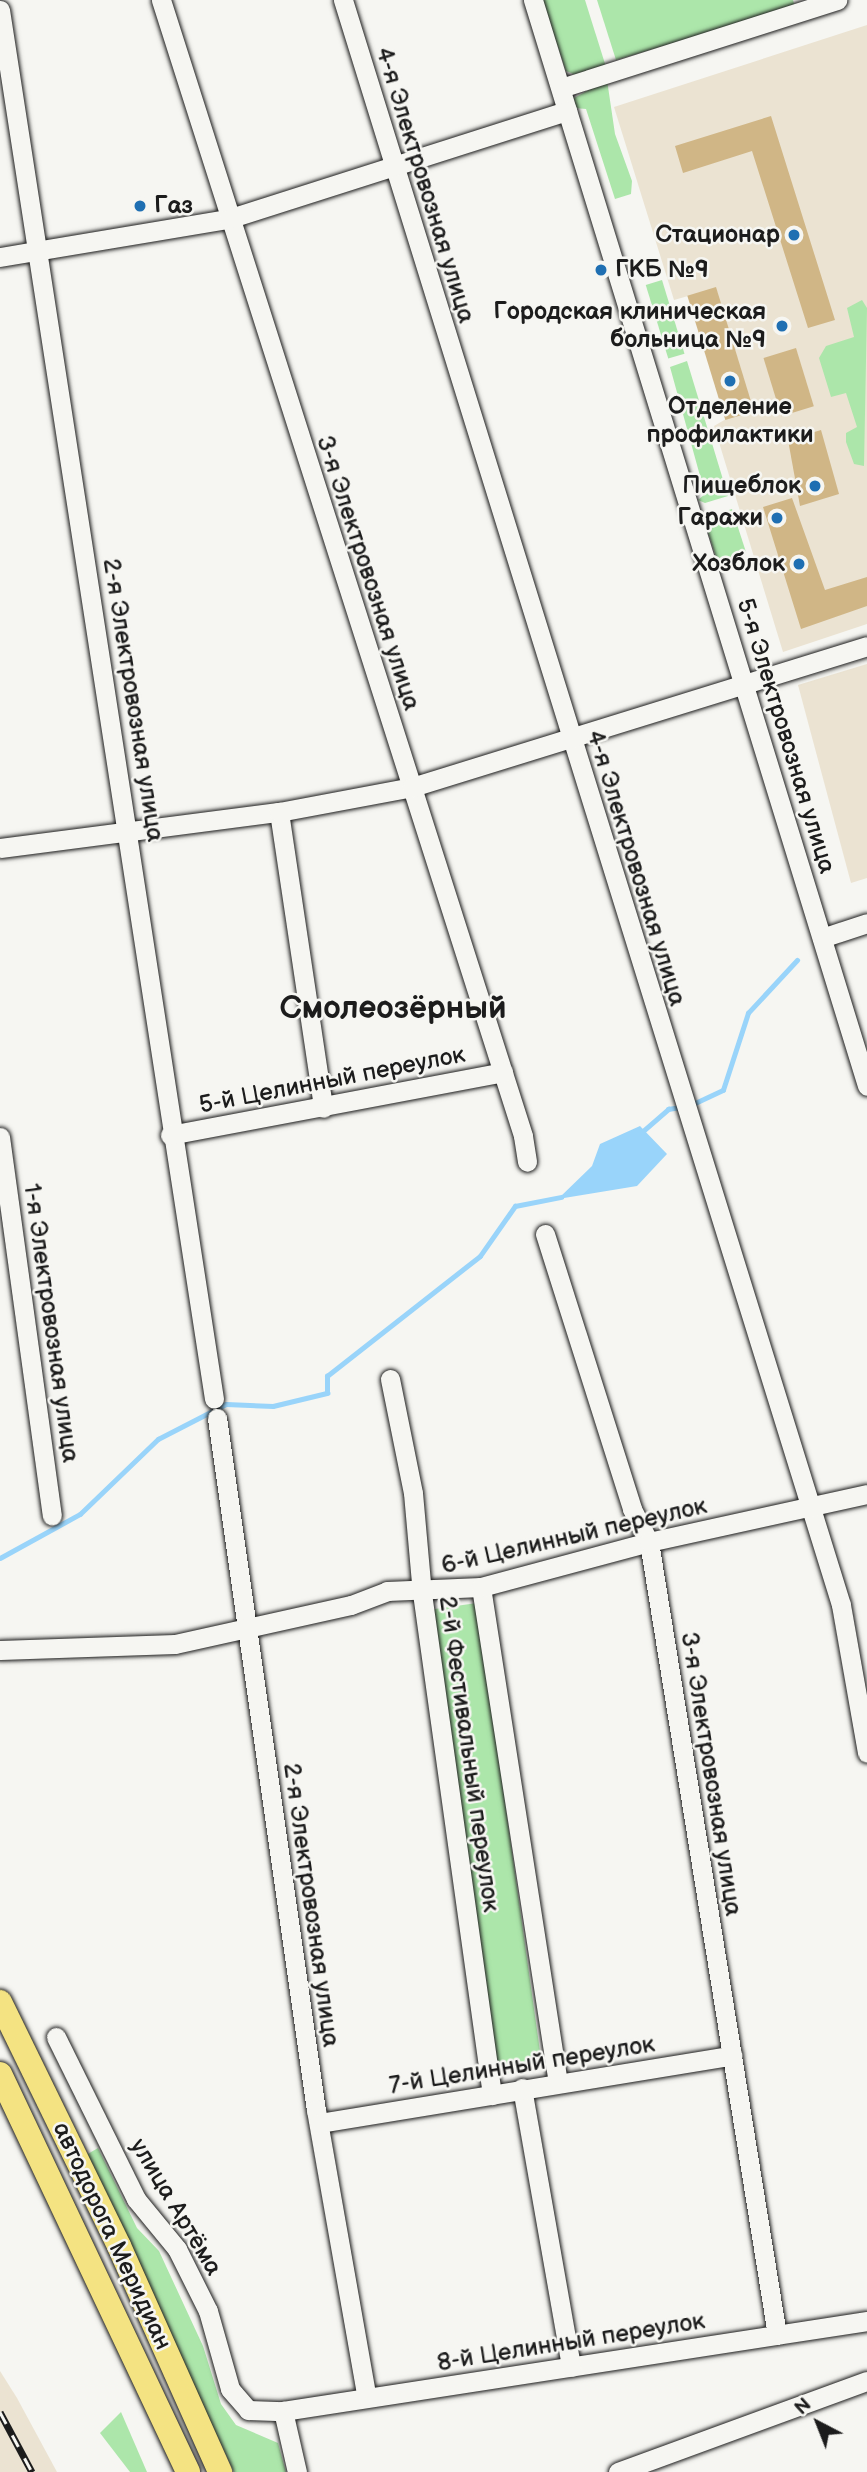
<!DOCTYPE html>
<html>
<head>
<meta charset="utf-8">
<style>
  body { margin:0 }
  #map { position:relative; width:867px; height:2472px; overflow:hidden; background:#f6f6f2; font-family:"Balsamiq Sans",sans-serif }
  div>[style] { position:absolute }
  .built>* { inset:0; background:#ebe3d2 }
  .green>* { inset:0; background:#ace6aa; transform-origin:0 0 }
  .water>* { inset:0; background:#99d4fa }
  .stream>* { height:4.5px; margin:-2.25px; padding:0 2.25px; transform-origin:2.25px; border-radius:2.25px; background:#99d4fa }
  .building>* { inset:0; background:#d0b686; transform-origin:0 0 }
  .roads { filter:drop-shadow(0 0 2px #1c1c1c) drop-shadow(0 0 2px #1c1c1c) }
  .minor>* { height:19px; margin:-9.5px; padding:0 9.5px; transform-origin:9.5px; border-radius:9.5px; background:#f6f6f2 }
  .major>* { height:24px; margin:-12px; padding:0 12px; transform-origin:12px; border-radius:12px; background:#f4e382 }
  .rail>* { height:7px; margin-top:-3.5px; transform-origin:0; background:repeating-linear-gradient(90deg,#f6f6f2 0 13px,#1c1c1c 0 26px); box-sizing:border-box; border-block:2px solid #1c1c1c }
  .dots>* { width:19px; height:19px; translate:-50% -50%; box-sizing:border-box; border:4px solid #f6f6f2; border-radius:50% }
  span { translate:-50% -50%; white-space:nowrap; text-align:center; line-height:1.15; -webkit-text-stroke:5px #f6f6f2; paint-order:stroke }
  .street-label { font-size:24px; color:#1c1c1c }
  .poi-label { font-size:24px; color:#1c1c1c; font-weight:700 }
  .left { translate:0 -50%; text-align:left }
  .right { translate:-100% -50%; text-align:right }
  .district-label { font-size:32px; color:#1c1c1c; font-weight:700 }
  .north { position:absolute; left:783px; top:2388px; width:70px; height:70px; -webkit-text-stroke:5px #f6f6f2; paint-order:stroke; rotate:318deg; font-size:19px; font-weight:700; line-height:28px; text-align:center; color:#1c1c1c }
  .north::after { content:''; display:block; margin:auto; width:24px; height:32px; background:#1c1c1c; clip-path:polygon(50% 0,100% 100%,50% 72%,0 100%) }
</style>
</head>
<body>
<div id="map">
  <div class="built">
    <i style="clip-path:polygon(867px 25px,867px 624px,783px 652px,714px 426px,726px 419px,688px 296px,674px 300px,614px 107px)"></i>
    <i style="clip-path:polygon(867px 664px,867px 878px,851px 883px,798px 685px)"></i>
    <i style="clip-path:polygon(0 2371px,17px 2398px,57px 2472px,0 2472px)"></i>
  </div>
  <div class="green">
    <i style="clip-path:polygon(542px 0,585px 0,606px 67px,576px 75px,566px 71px)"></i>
    <i style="clip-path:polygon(597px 0,793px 0,795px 7px,616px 60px)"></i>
    <i style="clip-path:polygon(607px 80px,615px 134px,632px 181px,631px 194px,615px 199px,586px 109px,575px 108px,574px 98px)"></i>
    <i style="left:662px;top:280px;width:77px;height:17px;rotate:73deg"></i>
    <i style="clip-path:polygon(862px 300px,867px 308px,864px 466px,854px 464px,846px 442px,846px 433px,857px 427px,846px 393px,831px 397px,819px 358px,826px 346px,854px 337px,847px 308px)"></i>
    <i style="clip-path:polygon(687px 361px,728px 496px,705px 503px,698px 500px,705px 494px,670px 367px)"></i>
    <i style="left:732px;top:509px;width:46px;height:30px;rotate:72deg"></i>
    <i style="left:477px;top:1603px;width:470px;height:48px;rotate:82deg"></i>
    <i style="clip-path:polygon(98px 2148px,137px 2228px,159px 2251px,203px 2346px,221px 2404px,236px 2425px,278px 2443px,286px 2472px,234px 2472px,86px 2155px)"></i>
    <i style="clip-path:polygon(121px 2412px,147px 2472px,130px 2472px,100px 2433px)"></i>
  </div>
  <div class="water">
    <i style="clip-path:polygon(640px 1126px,667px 1154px,637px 1186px,558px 1199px,592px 1166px,600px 1144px)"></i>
  </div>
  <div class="stream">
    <i style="left:693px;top:1104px;width:33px;rotate:-25deg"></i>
    <i style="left:723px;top:1090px;width:81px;rotate:-72deg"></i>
    <i style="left:748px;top:1013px;width:72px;rotate:-47.2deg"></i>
    <i style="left:642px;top:1132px;width:35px;rotate:-41deg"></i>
    <i style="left:668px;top:1109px;width:13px;rotate:-9deg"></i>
    <i style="left:0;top:1558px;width:91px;rotate:-28.8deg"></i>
    <i style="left:80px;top:1514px;width:108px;rotate:-43.9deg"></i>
    <i style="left:158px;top:1439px;width:76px;rotate:-27.2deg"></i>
    <i style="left:226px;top:1404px;width:47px;rotate:2.4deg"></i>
    <i style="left:273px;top:1406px;width:56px;rotate:-13.5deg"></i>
    <i style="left:327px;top:1393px;width:17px;rotate:-90deg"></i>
    <i style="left:327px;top:1376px;width:194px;rotate:-38.1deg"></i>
    <i style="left:480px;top:1256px;width:61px;rotate:-55deg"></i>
    <i style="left:515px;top:1206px;width:47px;rotate:-11.1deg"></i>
  </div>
  <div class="building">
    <i style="clip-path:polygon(771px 116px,835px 320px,808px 328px,752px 151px,683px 173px,675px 146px)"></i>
    <i style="left:716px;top:287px;width:130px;height:30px;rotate:73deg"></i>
    <i style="left:796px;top:348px;width:61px;height:34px;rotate:73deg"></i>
    <i style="clip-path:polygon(821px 430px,839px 494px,800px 506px,788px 440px)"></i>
    <i style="clip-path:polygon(792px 498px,825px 590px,867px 577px,867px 606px,801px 629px,763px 507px)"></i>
  </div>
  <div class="roads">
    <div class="minor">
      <i style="left:161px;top:0;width:1192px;rotate:72.32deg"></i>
      <i style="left:523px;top:1136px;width:26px;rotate:81deg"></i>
      <i style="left:343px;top:0;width:1680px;rotate:72.76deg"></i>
      <i style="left:841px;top:1605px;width:150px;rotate:80deg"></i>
      <i style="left:533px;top:0;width:1136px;rotate:72.9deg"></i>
      <i style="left:0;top:10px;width:1405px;rotate:81.24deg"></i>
      <i style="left:561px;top:88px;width:290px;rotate:-17.7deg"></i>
      <i style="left:0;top:257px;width:231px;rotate:-9.5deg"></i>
      <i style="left:228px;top:219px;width:356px;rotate:-17.7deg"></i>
      <i style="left:279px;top:812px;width:299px;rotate:81.5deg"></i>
      <i style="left:0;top:848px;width:281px;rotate:-7.4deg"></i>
      <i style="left:279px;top:812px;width:135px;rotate:-10.6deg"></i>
      <i style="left:412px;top:787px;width:476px;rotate:-17.2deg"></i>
      <i style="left:822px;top:938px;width:47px;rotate:-18.4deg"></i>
      <i style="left:170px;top:1135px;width:339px;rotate:-10.7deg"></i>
      <i style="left:0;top:1137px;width:382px;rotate:82.2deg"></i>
      <i style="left:545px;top:1234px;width:288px;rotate:72.4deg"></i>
      <i style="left:632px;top:1509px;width:37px;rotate:63deg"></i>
      <i style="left:649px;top:1542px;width:803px;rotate:80.83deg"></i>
      <i style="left:390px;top:1379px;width:116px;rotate:78.6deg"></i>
      <i style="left:413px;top:1493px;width:100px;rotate:84.9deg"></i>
      <i style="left:422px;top:1593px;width:507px;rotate:82.06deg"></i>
      <i style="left:217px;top:1418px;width:699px;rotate:81.86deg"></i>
      <i style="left:316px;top:2110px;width:292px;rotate:80deg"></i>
      <i style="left:481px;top:1587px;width:502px;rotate:81.18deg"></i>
      <i style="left:0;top:1650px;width:175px;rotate:-2deg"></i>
      <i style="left:175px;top:1644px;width:180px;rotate:-12.5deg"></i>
      <i style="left:351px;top:1605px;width:39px;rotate:-21deg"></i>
      <i style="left:387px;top:1591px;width:94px;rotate:-2.4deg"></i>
      <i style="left:481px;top:1587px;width:174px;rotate:-15deg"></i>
      <i style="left:649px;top:1542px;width:223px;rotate:-12.4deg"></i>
      <i style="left:56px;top:2037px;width:181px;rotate:63.7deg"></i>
      <i style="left:136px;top:2199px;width:65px;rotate:50.6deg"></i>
      <i style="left:177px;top:2249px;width:69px;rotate:63.4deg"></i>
      <i style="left:208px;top:2311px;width:81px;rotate:74.2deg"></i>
      <i style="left:230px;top:2389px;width:28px;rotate:49deg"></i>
      <i style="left:248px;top:2410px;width:35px;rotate:2deg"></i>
      <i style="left:283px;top:2411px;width:591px;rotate:-8.76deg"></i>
      <i style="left:522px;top:2088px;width:283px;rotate:80deg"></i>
      <i style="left:319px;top:2123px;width:419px;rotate:-9.3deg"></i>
      <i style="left:283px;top:2411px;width:63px;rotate:77.1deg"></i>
      <i style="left:618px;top:2472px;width:265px;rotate:-20.1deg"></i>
    </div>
    <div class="major">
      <i style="left:0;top:2002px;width:271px;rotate:64deg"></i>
      <i style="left:119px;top:2246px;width:248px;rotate:65.9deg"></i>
      <i style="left:0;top:2074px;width:440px;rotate:64.7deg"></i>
    </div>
  </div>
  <div class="rail">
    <i style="left:0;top:2412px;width:68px;rotate:61.9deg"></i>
  </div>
  <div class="dots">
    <i style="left:140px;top:206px;background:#1f6fb2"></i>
    <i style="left:794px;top:235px;background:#1f6fb2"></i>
    <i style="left:601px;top:270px;background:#1f6fb2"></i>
    <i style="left:782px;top:326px;background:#1f6fb2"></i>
    <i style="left:730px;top:381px;background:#1f6fb2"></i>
    <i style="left:815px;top:486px;background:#1f6fb2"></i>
    <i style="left:777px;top:518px;background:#1f6fb2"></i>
    <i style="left:799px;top:564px;background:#1f6fb2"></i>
  </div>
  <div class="street-label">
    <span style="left:425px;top:185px;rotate:73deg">4-я Электровозная улица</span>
    <span style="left:368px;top:573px;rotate:72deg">3-я Электровозная улица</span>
    <span style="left:133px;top:700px;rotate:81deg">2-я Электровозная улица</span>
    <span style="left:786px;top:736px;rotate:73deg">5-я Электровозная улица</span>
    <span style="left:636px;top:868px;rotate:73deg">4-я Электровозная улица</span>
    <span style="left:332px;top:1080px;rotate:-11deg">5-й Целинный переулок</span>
    <span style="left:51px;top:1323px;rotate:82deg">1-я Электровозная улица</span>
    <span style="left:574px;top:1536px;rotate:-13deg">6-й Целинный переулок</span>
    <span style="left:469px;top:1754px;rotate:82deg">2-й Фестивальный переулок</span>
    <span style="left:711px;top:1774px;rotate:81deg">3-я Электровозная улица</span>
    <span style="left:311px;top:1905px;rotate:82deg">2-я Электровозная улица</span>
    <span style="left:522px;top:2065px;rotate:-9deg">7-й Целинный переулок</span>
    <span style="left:176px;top:2207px;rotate:59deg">улица Артёма</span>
    <span style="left:112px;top:2236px;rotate:65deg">автодорога Меридиан</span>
    <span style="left:571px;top:2342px;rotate:-9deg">8-й Целинный переулок</span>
  </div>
  <div class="poi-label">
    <span class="left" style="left:154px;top:206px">Газ</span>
    <span class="right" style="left:780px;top:235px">Стационар</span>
    <span class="left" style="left:615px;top:270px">ГКБ №9</span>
    <span class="right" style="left:766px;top:326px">Городская клиническая<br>больница №9</span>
    <span style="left:730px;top:421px">Отделение<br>профилактики</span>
    <span class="right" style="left:801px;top:486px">Пищеблок</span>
    <span class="right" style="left:763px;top:518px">Гаражи</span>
    <span class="right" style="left:785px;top:564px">Хозблок</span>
  </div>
  <div class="district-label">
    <span style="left:393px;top:1009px">Смолеозёрный</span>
  </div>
  <div class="north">N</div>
</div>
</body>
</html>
